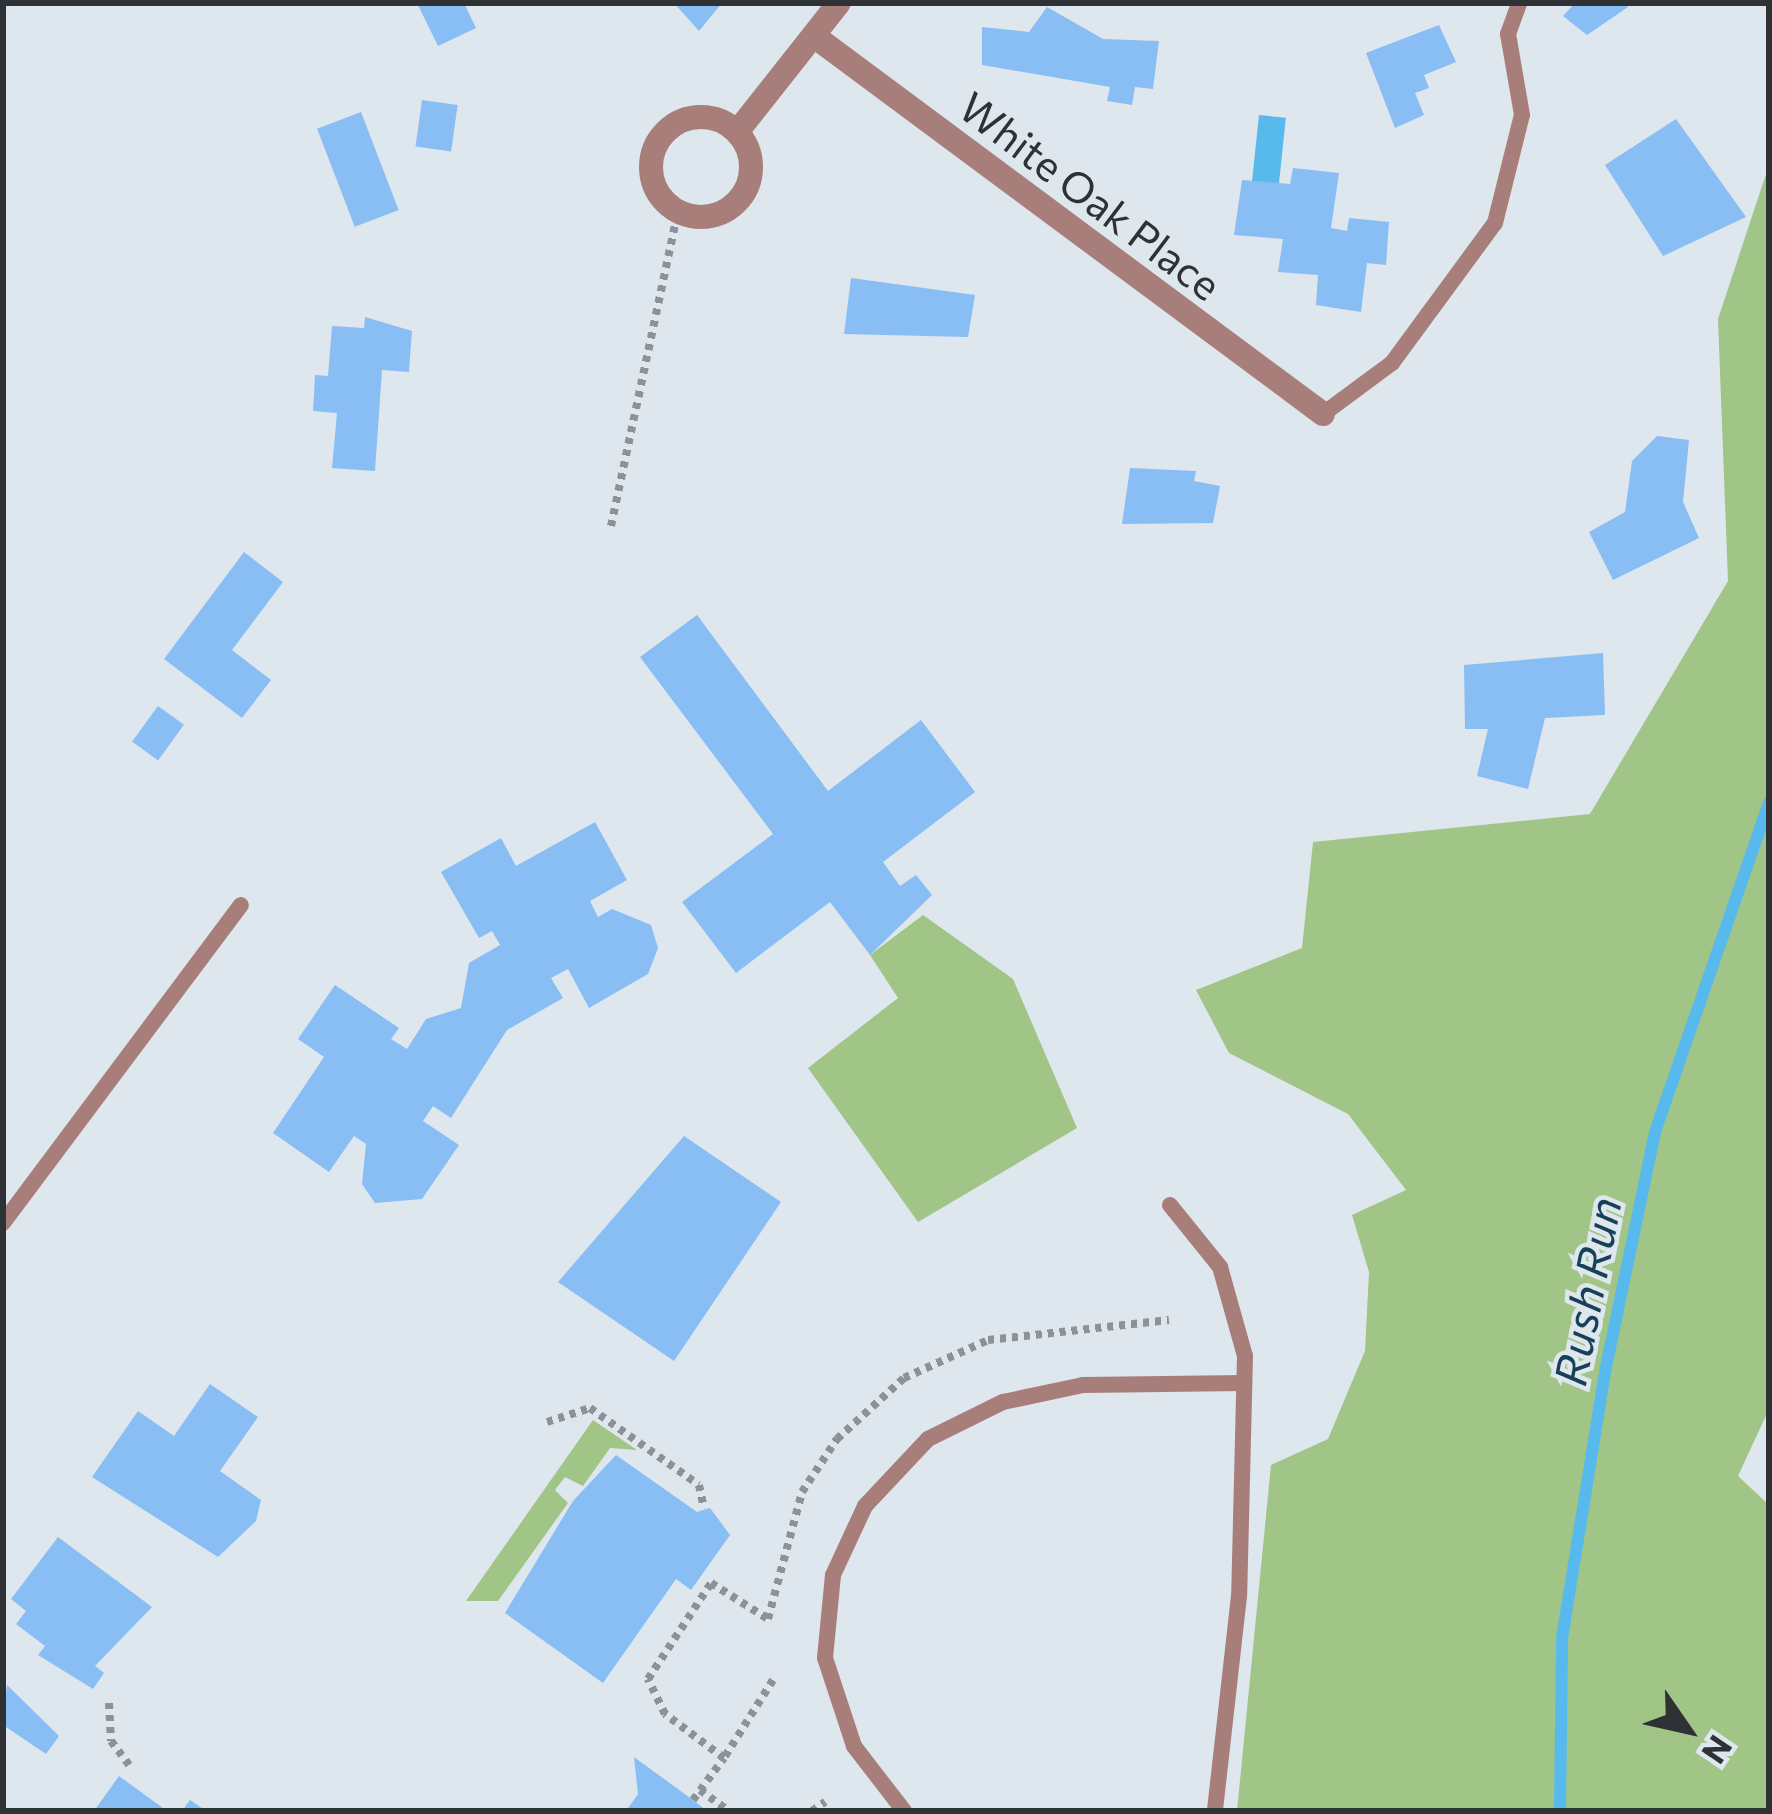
<!DOCTYPE html>
<html>
<head>
<meta charset="utf-8">
<style>
  body { margin:0 }
  #map { position:relative; width:1772px; height:1814px; overflow:hidden; background:#dee6ee; font-family:Commissioner,sans-serif }
  div>[style] { position:absolute }
  .green>* { inset:0; background:#a0c587 }
  .water>* { inset:0; background:#58b9ed; transform-origin:0 0 }
  .stream>* { height:12px; margin:-6px; padding:0 6px; transform-origin:6px; border-radius:6px; background:#58b9ed }
  .building>* { inset:0; background:#88bef3; transform-origin:0 0 }
  .path>* { height:8px; margin-top:-4px; transform-origin:0; background:repeating-linear-gradient(90deg,#8c9298 0 6px,transparent 0 12px) }
  .service>* { height:16px; margin:-8px; padding:0 8px; transform-origin:8px; border-radius:8px; background:#a87e7a }
  .minor>* { height:24px; margin:-12px; padding:0 12px; transform-origin:12px; border-radius:12px; background:#a87e7a }
  .minor>.ring { margin:-12px; padding:0; box-sizing:content-box; background:none; border:24px solid #a87e7a; border-radius:50% }
  span { translate:-50% -50%; white-space:nowrap; text-align:center; line-height:1.15; -webkit-text-stroke:9px #dee6ee; paint-order:stroke }
  .street-label { font-size:42px; color:#2f3235 }
  .water-label { font-size:45px; color:#184157; font-style:italic }
  .frame { position:absolute; inset:0; border:6px solid #2f3235; pointer-events:none }
  .north { position:absolute; left:1628px; top:1670px; width:120px; height:120px; -webkit-text-stroke:9px #dee6ee; paint-order:stroke; rotate:124deg; font-size:33px; font-weight:700; line-height:48px; text-align:center; color:#2f3235 }
  .north::after { content:''; display:block; margin:auto; width:42px; height:54px; background:#2f3235; clip-path:polygon(50% 0,100% 100%,50% 72%,0 100%) }
</style>
</head>
<body>
<div id="map">
  <div class="green">
    <i style="clip-path:polygon(1769px 165px,1769px 1409px,1738px 1476px,1769px 1505px,1769px 1811px,1237px 1811px,1271px 1465px,1328px 1439px,1365px 1351px,1369px 1272px,1352px 1215px,1406px 1190px,1348px 1114px,1229px 1053px,1196px 990px,1302px 948px,1313px 842px,1590px 814px,1728px 581px,1718px 319px)"></i>
    <i style="clip-path:polygon(923px 915px,1013px 979px,1077px 1128px,918px 1222px,808px 1068px,898px 998px,870px 955px)"></i>
    <i style="clip-path:polygon(593px 1420px,637px 1450px,610px 1448px,583px 1486px,565px 1477px,555px 1490px,568px 1503px,498px 1601px,466px 1601px)"></i>
  </div>
  <div class="water">
    <i style="left:1259px;top:115px;width:27px;height:69px;rotate:6deg"></i>
  </div>
  <div class="stream">
    <i style="left:1560px;top:1811px;width:173px;rotate:-89.3deg"></i>
    <i style="left:1562px;top:1638px;width:275px;rotate:-80.8deg"></i>
    <i style="left:1606px;top:1367px;width:240px;rotate:-78.2deg"></i>
    <i style="left:1655px;top:1132px;width:349px;rotate:-70.9deg"></i>
  </div>
  <div class="building">
    <i style="clip-path:polygon(417px 3px,464px 3px,476px 28px,438px 46px)"></i>
    <i style="clip-path:polygon(674px 3px,722px 3px,699px 31px)"></i>
    <i style="clip-path:polygon(1575px 3px,1622px 3px,1628px 7px,1587px 35px,1563px 16px)"></i>
    <i style="clip-path:polygon(1047px 7px,1103px 39px,1159px 41px,1153px 89px,1135px 87px,1132px 105px,1107px 101px,1110px 87px,982px 65px,982px 27px,1029px 32px)"></i>
    <i style="clip-path:polygon(1439px 25px,1456px 62px,1424px 75px,1429px 88px,1415px 93px,1424px 115px,1395px 128px,1366px 53px)"></i>
    <i style="left:422px;top:100px;width:36px;height:47px;rotate:8deg"></i>
    <i style="left:361px;top:112px;width:105px;height:47px;rotate:69deg"></i>
    <i style="clip-path:polygon(1676px 119px,1746px 217px,1663px 256px,1605px 165px)"></i>
    <i style="clip-path:polygon(1293px 168px,1339px 173px,1331px 228px,1347px 231px,1349px 218px,1389px 222px,1386px 265px,1367px 263px,1361px 312px,1316px 305px,1318px 275px,1278px 272px,1283px 239px,1234px 235px,1242px 180px,1290px 184px)"></i>
    <i style="clip-path:polygon(851px 278px,975px 295px,968px 337px,844px 334px)"></i>
    <i style="clip-path:polygon(365px 317px,412px 331px,409px 372px,382px 370px,375px 471px,332px 468px,337px 413px,313px 411px,315px 375px,328px 376px,332px 326px,364px 328px)"></i>
    <i style="clip-path:polygon(1657px 436px,1689px 440px,1683px 502px,1699px 538px,1613px 580px,1589px 532px,1625px 512px,1632px 461px)"></i>
    <i style="clip-path:polygon(1130px 468px,1196px 471px,1194px 481px,1220px 486px,1213px 523px,1122px 524px)"></i>
    <i style="clip-path:polygon(244px 552px,283px 582px,232px 650px,271px 680px,242px 718px,164px 659px)"></i>
    <i style="clip-path:polygon(697px 615px,828px 791px,921px 720px,975px 792px,883px 862px,900px 886px,916px 875px,932px 895px,870px 955px,830px 902px,736px 973px,682px 902px,773px 834px,640px 657px)"></i>
    <i style="clip-path:polygon(1603px 653px,1605px 715px,1545px 718px,1528px 789px,1477px 776px,1488px 729px,1465px 729px,1464px 665px)"></i>
    <i style="left:158px;top:706px;width:32px;height:44px;rotate:36deg"></i>
    <i style="clip-path:polygon(595px 822px,627px 880px,590px 901px,598px 917px,612px 909px,651px 925px,658px 948px,648px 974px,589px 1008px,568px 969px,551px 978px,563px 998px,507px 1030px,451px 1118px,433px 1106px,423px 1121px,459px 1145px,422px 1199px,375px 1203px,362px 1184px,366px 1144px,354px 1136px,329px 1172px,273px 1133px,324px 1057px,298px 1039px,335px 985px,399px 1028px,391px 1039px,407px 1049px,426px 1019px,461px 1008px,469px 963px,500px 945px,492px 931px,479px 938px,441px 872px,501px 838px,516px 866px)"></i>
    <i style="clip-path:polygon(684px 1136px,781px 1202px,674px 1361px,558px 1282px)"></i>
    <i style="clip-path:polygon(210px 1384px,258px 1417px,220px 1471px,261px 1500px,256px 1521px,218px 1557px,92px 1477px,138px 1411px,174px 1436px)"></i>
    <i style="clip-path:polygon(616px 1455px,697px 1512px,710px 1508px,730px 1535px,691px 1590px,676px 1579px,603px 1683px,505px 1613px,573px 1501px)"></i>
    <i style="clip-path:polygon(58px 1537px,152px 1607px,95px 1666px,104px 1673px,93px 1689px,38px 1655px,45px 1646px,16px 1624px,26px 1611px,11px 1599px)"></i>
    <i style="clip-path:polygon(7px 1685px,59px 1736px,46px 1754px,3px 1725px)"></i>
    <i style="clip-path:polygon(634px 1757px,693px 1800px,707px 1811px,626px 1811px,638px 1794px)"></i>
    <i style="clip-path:polygon(119px 1776px,167px 1811px,94px 1811px)"></i>
    <i style="clip-path:polygon(190px 1800px,206px 1811px,182px 1811px)"></i>
  </div>
  <div class="path">
    <i style="left:611px;top:526px;width:321px;rotate:-78deg"></i>
    <i style="left:547px;top:1422px;width:45px;rotate:-18deg"></i>
    <i style="left:590px;top:1408px;width:133px;rotate:35.2deg"></i>
    <i style="left:699px;top:1485px;width:24px;rotate:78deg"></i>
    <i style="left:773px;top:1680px;width:92px;rotate:122.1deg"></i>
    <i style="left:724px;top:1758px;width:74px;rotate:-143.3deg"></i>
    <i style="left:665px;top:1714px;width:39px;rotate:-116deg"></i>
    <i style="left:648px;top:1679px;width:115px;rotate:-56.7deg"></i>
    <i style="left:711px;top:1583px;width:67px;rotate:32.3deg"></i>
    <i style="left:768px;top:1619px;width:131px;rotate:-75deg"></i>
    <i style="left:802px;top:1492px;width:64px;rotate:-56.6deg"></i>
    <i style="left:837px;top:1439px;width:91px;rotate:-42.3deg"></i>
    <i style="left:904px;top:1378px;width:92px;rotate:-24.3deg"></i>
    <i style="left:988px;top:1340px;width:182px;rotate:-6.3deg"></i>
    <i style="left:109px;top:1703px;width:38px;rotate:87deg"></i>
    <i style="left:111px;top:1741px;width:34px;rotate:53deg"></i>
    <i style="left:700px;top:1790px;width:36px;rotate:36deg"></i>
    <i style="left:693px;top:1800px;width:52px;rotate:-53.6deg"></i>
    <i style="left:812px;top:1811px;width:16px;rotate:-35deg"></i>
  </div>
  <div class="service">
    <i style="left:1323px;top:414px;width:86px;rotate:-36.5deg"></i>
    <i style="left:1392px;top:363px;width:174px;rotate:-53.7deg"></i>
    <i style="left:1495px;top:223px;width:111px;rotate:-76deg"></i>
    <i style="left:1522px;top:115px;width:82px;rotate:-99.8deg"></i>
    <i style="left:1508px;top:34px;width:33px;rotate:-70deg"></i>
    <i style="left:1170px;top:1205px;width:80px;rotate:51.1deg"></i>
    <i style="left:1220px;top:1267px;width:92px;rotate:74.3deg"></i>
    <i style="left:1245px;top:1356px;width:240px;rotate:91.4deg"></i>
    <i style="left:1239px;top:1596px;width:216px;rotate:96.4deg"></i>
    <i style="left:3px;top:1223px;width:397px;rotate:-53.2deg"></i>
    <i style="left:904px;top:1811px;width:82px;rotate:-127.6deg"></i>
    <i style="left:854px;top:1746px;width:93px;rotate:-108.2deg"></i>
    <i style="left:825px;top:1658px;width:83px;rotate:-84.5deg"></i>
    <i style="left:833px;top:1575px;width:76px;rotate:-65.1deg"></i>
    <i style="left:865px;top:1506px;width:92px;rotate:-46.8deg"></i>
    <i style="left:928px;top:1439px;width:84px;rotate:-26.3deg"></i>
    <i style="left:1003px;top:1402px;width:82px;rotate:-12deg"></i>
    <i style="left:1083px;top:1385px;width:161px;rotate:-0.7deg"></i>
  </div>
  <div class="minor">
    <i style="left:814px;top:36px;width:634px;rotate:36.6deg"></i>
    <i class="ring" style="left:651px;top:117px;width:76px;height:76px"></i>
    <i style="left:737px;top:132px;width:164px;rotate:-51.7deg"></i>
  </div>
  <div class="street-label">
    <span style="left:1091px;top:195px;rotate:37deg">White Oak Place</span>
  </div>
  <div class="water-label">
    <span style="left:1586px;top:1291px;rotate:-79deg">Rush Run</span>
  </div>
  <div class="frame"></div>
  <div class="north">N</div>
</div>
</body>
</html>
